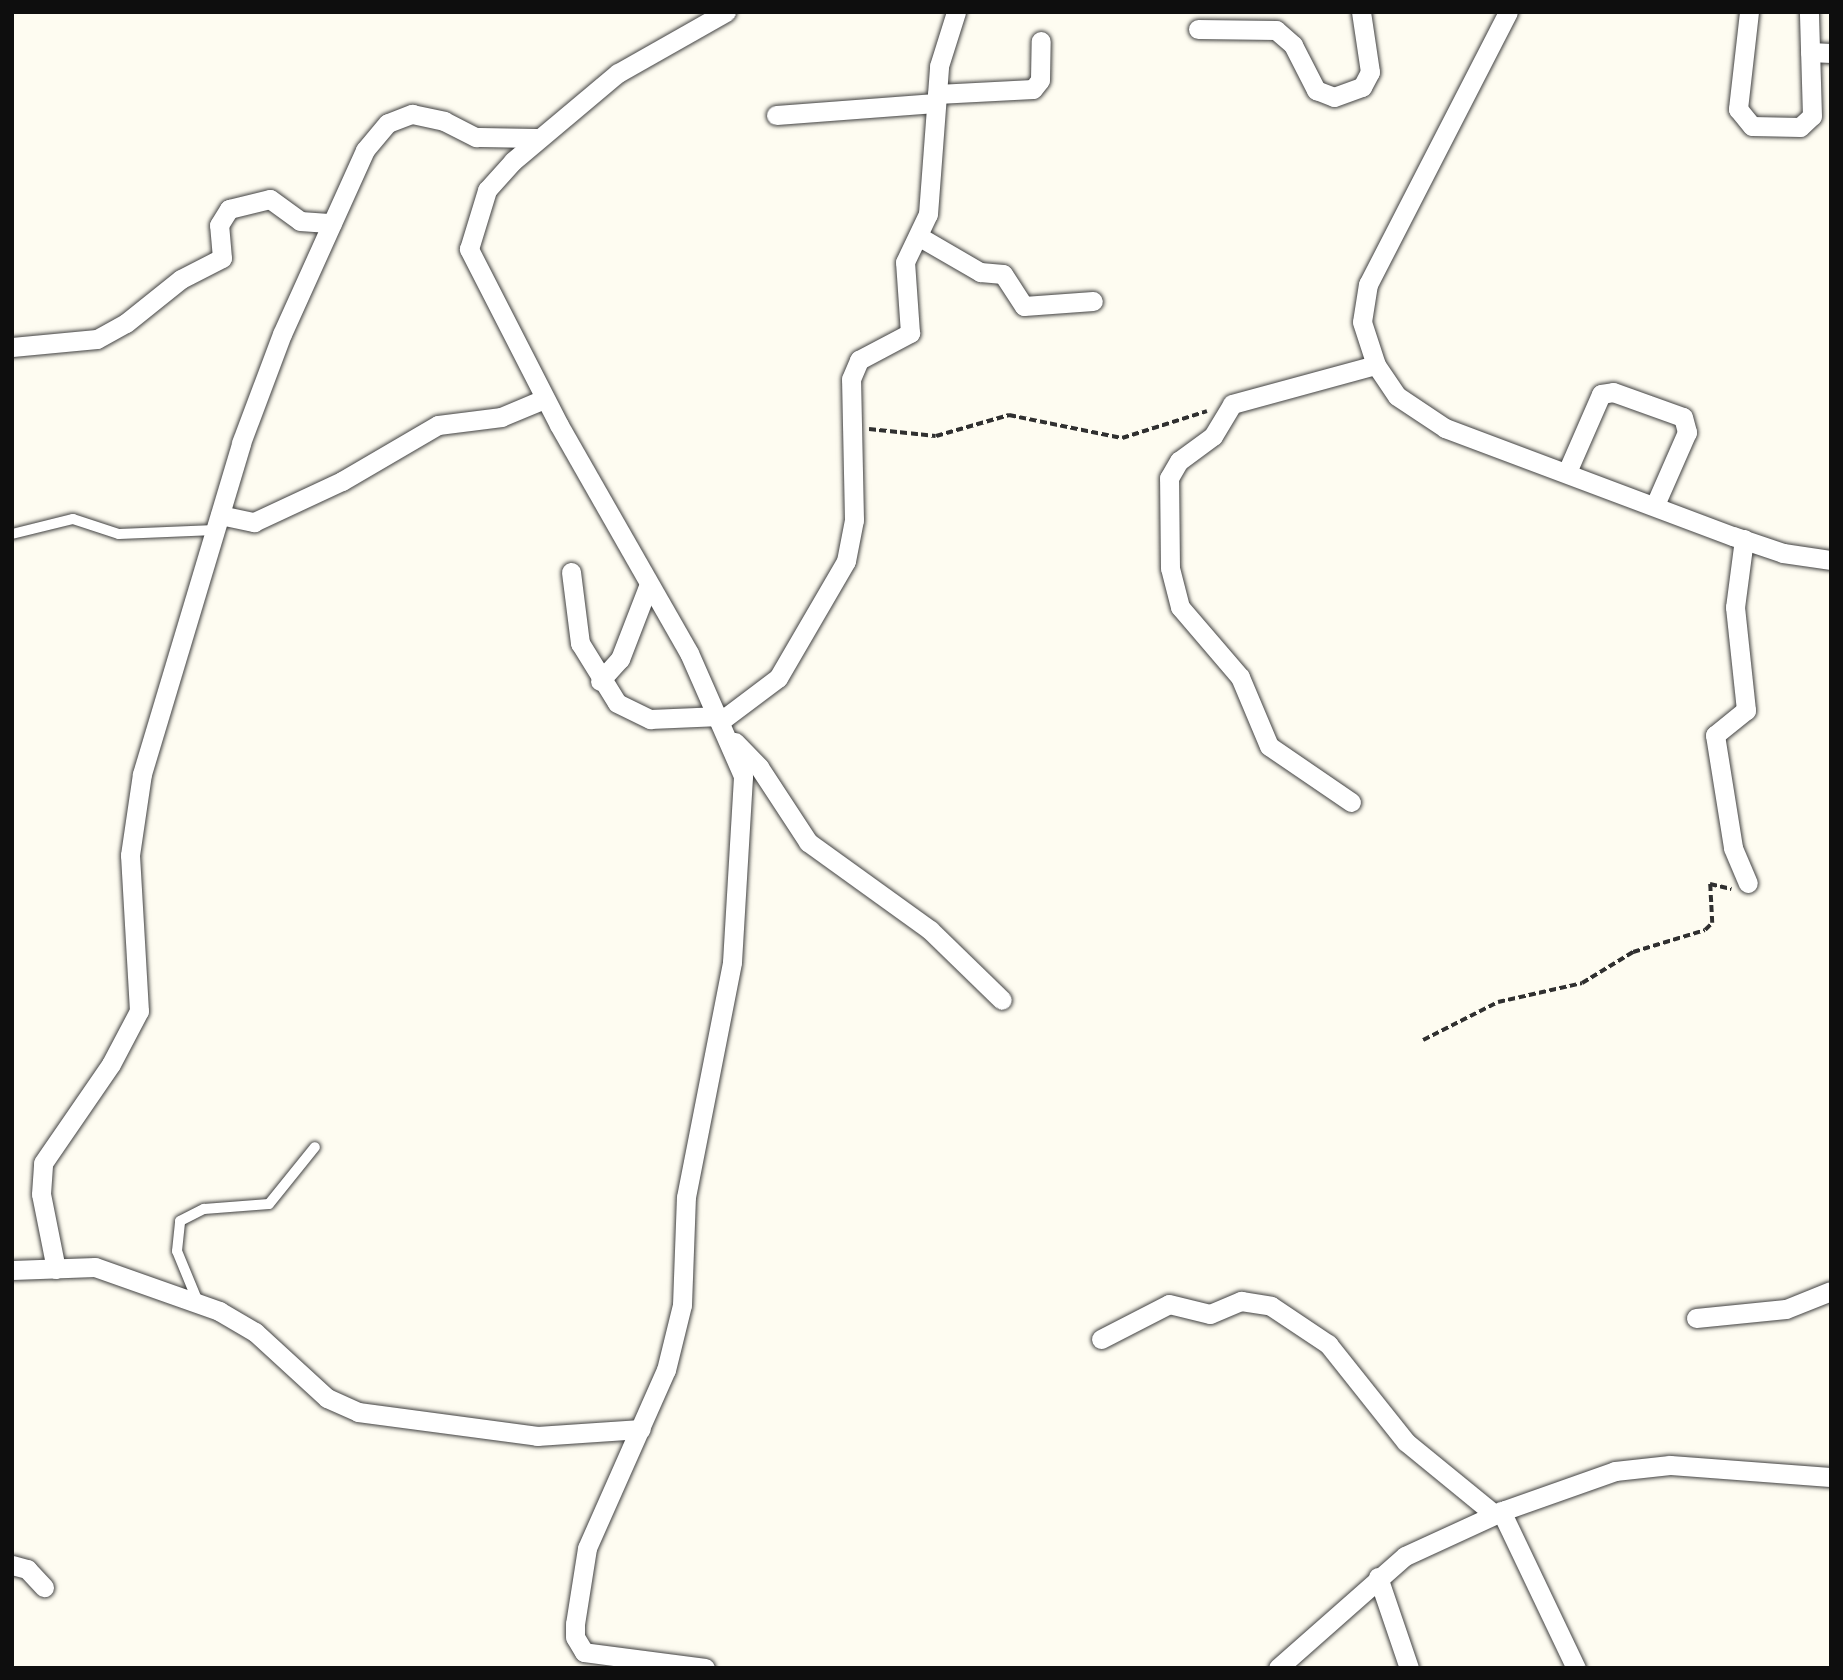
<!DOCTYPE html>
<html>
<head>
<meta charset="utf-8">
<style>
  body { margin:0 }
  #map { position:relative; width:1843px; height:1680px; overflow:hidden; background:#fefcf1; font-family:"IBM Plex Serif",serif }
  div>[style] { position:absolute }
  .path>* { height:3.5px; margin-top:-1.75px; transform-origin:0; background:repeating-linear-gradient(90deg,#303030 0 7px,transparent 0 10.5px) }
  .roads { filter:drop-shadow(0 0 2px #414141) drop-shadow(0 0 2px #414141) }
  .lane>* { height:10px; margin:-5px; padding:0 5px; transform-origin:5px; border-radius:5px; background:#fff }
  .street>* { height:19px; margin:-9.5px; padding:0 9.5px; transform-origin:9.5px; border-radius:9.5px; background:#fff }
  span { translate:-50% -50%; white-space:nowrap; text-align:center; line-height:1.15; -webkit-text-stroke:7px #fff; paint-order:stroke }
  .frame { position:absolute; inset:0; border:14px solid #0e0e0e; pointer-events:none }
</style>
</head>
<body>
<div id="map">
  <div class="path">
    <i style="left:869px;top:429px;width:67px;rotate:6deg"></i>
    <i style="left:936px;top:436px;width:76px;rotate:-16deg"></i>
    <i style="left:1009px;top:415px;width:115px;rotate:11.5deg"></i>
    <i style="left:1122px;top:438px;width:89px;rotate:-17.6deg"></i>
    <i style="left:1423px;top:1040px;width:84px;rotate:-26.9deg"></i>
    <i style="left:1498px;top:1002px;width:86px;rotate:-12.7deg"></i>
    <i style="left:1582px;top:983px;width:60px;rotate:-31.3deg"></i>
    <i style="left:1633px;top:952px;width:75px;rotate:-17deg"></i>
    <i style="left:1705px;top:930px;width:10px;rotate:-45deg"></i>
    <i style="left:1712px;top:923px;width:39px;rotate:-93deg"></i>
    <i style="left:1710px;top:884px;width:22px;rotate:13deg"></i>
  </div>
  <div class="roads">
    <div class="lane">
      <i style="left:12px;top:534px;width:63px;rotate:-13.8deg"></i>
      <i style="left:73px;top:519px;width:48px;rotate:18.1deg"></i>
      <i style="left:119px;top:534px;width:96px;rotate:-2.4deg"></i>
      <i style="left:198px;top:1302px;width:55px;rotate:-112.4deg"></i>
      <i style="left:177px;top:1251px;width:30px;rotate:-84deg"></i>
      <i style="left:180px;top:1221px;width:27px;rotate:-27deg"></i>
      <i style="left:204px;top:1209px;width:65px;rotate:-4.4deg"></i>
      <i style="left:269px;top:1204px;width:73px;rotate:-51.1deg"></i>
    </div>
    <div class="street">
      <i style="left:1508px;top:12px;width:306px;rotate:117.2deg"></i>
      <i style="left:1368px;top:284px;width:38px;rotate:99deg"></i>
      <i style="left:1362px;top:322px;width:45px;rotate:72deg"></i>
      <i style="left:1376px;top:365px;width:37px;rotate:56deg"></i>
      <i style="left:1397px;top:396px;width:58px;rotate:33.7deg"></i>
      <i style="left:1445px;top:428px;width:308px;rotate:20.6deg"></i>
      <i style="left:1733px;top:536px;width:53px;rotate:18.8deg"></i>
      <i style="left:1783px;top:553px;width:49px;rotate:8.3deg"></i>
      <i style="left:1749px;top:12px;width:98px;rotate:96.5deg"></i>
      <i style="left:1738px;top:109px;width:22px;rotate:51deg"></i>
      <i style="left:1752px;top:126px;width:48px;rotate:1.2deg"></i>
      <i style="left:1800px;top:127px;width:16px;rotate:-43deg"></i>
      <i style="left:1812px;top:116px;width:104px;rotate:-91.7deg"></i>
      <i style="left:1198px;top:29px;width:78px;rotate:0.7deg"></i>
      <i style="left:1276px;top:30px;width:23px;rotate:41deg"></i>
      <i style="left:1293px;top:45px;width:51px;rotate:62.9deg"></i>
      <i style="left:1316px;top:90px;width:19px;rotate:21deg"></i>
      <i style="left:1334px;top:97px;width:30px;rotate:-20deg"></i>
      <i style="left:1362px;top:87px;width:17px;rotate:-62deg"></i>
      <i style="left:1370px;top:72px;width:61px;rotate:-98.5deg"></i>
      <i style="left:1810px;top:52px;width:21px;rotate:3deg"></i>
      <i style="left:937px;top:94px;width:96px;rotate:-3deg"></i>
      <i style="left:1033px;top:89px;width:11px;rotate:-52deg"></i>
      <i style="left:1040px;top:80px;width:39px;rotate:-89deg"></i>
      <i style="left:776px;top:115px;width:160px;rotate:-4.3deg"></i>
      <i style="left:918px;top:236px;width:72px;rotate:30.1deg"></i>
      <i style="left:980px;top:272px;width:23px;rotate:5deg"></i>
      <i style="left:1003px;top:274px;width:38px;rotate:57deg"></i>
      <i style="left:1024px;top:306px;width:69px;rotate:-4.1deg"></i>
      <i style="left:12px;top:347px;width:85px;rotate:-5.4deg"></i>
      <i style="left:97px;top:339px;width:33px;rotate:-29deg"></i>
      <i style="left:126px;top:323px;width:70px;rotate:-38.7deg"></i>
      <i style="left:181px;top:279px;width:46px;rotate:-27.1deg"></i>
      <i style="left:222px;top:258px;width:33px;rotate:-95deg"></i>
      <i style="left:219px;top:225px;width:19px;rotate:-58deg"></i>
      <i style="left:229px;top:209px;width:42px;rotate:-13.7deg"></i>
      <i style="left:270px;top:199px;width:37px;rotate:36deg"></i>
      <i style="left:300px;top:221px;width:32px;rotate:4deg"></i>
      <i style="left:1567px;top:472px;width:85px;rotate:-66.4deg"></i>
      <i style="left:1601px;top:394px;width:12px;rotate:-9deg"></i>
      <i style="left:1613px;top:392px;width:74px;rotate:19.7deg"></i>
      <i style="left:1683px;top:417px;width:16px;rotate:75deg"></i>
      <i style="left:1687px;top:432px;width:80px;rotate:113.7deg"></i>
      <i style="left:220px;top:515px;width:35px;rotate:12deg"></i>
      <i style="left:254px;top:522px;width:97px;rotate:-25deg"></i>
      <i style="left:342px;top:481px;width:111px;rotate:-30.3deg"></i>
      <i style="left:438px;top:425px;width:64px;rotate:-7.2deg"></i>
      <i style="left:501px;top:417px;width:47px;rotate:-22.7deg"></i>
      <i style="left:1744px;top:539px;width:69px;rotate:97.5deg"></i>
      <i style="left:1735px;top:607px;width:104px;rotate:83.9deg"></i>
      <i style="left:1746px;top:710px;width:40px;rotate:141deg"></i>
      <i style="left:1715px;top:735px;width:114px;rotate:80.9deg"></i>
      <i style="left:1733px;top:848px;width:38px;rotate:67deg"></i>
      <i style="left:571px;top:572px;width:72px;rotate:82.8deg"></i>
      <i style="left:580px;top:643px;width:70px;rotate:58.3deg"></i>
      <i style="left:617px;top:703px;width:37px;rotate:26deg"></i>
      <i style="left:650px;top:719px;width:70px;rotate:-2.5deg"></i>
      <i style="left:600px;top:681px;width:30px;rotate:-48deg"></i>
      <i style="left:620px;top:659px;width:80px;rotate:-68.9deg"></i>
      <i style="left:722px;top:720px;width:70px;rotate:-36.9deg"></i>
      <i style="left:778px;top:678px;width:135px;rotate:-59.8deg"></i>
      <i style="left:846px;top:561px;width:42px;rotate:-79deg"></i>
      <i style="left:854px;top:520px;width:141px;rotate:-91.2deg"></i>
      <i style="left:851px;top:379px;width:21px;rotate:-67deg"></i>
      <i style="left:859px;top:360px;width:58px;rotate:-27.9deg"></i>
      <i style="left:910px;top:333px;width:71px;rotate:-94deg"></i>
      <i style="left:905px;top:262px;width:53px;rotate:-64.4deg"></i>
      <i style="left:928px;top:214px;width:148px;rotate:-85.7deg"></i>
      <i style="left:939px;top:66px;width:57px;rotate:-72.5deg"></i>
      <i style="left:735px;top:742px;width:35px;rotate:46deg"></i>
      <i style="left:759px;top:767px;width:90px;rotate:56.8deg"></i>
      <i style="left:808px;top:842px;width:150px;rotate:35.8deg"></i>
      <i style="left:930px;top:930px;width:100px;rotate:44.2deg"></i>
      <i style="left:1351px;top:802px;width:99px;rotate:-145.7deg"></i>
      <i style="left:1269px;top:746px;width:75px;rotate:-112.8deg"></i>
      <i style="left:1240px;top:677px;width:92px;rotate:-130.6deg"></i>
      <i style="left:1180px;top:607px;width:40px;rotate:-104.4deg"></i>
      <i style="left:1170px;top:568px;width:90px;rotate:-90.6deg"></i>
      <i style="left:1169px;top:478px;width:20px;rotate:-60deg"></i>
      <i style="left:1179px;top:461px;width:42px;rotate:-36.3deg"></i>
      <i style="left:1213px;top:436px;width:37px;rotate:-59deg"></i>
      <i style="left:1232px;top:404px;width:149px;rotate:-15.2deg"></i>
      <i style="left:56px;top:1269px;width:76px;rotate:-101.3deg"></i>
      <i style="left:41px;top:1194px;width:31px;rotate:-86deg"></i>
      <i style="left:43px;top:1163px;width:120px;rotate:-55.5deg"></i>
      <i style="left:111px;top:1064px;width:60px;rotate:-62.2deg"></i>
      <i style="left:139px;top:1011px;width:156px;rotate:-93.3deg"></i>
      <i style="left:130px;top:855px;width:82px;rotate:-81.6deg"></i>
      <i style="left:142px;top:774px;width:345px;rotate:-73.3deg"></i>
      <i style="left:241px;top:443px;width:116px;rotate:-69.4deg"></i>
      <i style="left:282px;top:334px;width:202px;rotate:-65.7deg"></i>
      <i style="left:365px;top:150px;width:35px;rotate:-50deg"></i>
      <i style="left:388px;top:123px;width:26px;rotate:-21deg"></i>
      <i style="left:412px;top:114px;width:33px;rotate:12deg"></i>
      <i style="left:444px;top:121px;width:36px;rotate:27deg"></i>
      <i style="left:476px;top:137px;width:63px;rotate:0.9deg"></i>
      <i style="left:12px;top:1270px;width:83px;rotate:-2.1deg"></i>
      <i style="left:95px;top:1267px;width:132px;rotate:19.5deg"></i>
      <i style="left:219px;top:1311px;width:42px;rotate:30.3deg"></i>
      <i style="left:255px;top:1332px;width:98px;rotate:42.5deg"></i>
      <i style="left:327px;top:1398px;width:34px;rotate:24deg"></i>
      <i style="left:358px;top:1412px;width:181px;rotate:7.6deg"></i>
      <i style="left:537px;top:1436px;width:104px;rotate:-3.9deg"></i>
      <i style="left:1696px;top:1318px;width:90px;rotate:-5.7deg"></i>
      <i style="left:1786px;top:1309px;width:48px;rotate:-21.8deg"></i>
      <i style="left:1101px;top:1339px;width:76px;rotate:-27.2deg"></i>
      <i style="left:1169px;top:1304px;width:42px;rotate:13.7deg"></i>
      <i style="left:1210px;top:1314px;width:34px;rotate:-23deg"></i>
      <i style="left:1241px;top:1301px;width:30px;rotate:9deg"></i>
      <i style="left:1271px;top:1306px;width:69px;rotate:33.7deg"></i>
      <i style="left:1328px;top:1344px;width:125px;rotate:51.5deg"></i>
      <i style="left:1406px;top:1442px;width:114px;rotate:39.3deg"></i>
      <i style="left:1501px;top:1511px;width:174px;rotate:64.5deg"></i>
      <i style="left:12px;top:1565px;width:16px;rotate:15deg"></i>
      <i style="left:27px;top:1569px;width:25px;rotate:47deg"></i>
      <i style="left:1378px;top:1577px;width:96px;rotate:71.2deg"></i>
      <i style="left:705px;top:1668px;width:122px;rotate:-172.5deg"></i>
      <i style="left:584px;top:1652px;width:17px;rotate:-121deg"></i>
      <i style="left:575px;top:1637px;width:13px;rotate:-90deg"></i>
      <i style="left:575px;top:1624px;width:77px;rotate:-81deg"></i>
      <i style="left:587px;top:1548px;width:195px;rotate:-66.1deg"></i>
      <i style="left:666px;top:1370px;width:67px;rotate:-76.2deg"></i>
      <i style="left:682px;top:1305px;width:108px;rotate:-87.9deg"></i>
      <i style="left:686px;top:1197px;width:239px;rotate:-78.9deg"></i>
      <i style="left:732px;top:962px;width:186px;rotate:-86.6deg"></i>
      <i style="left:743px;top:776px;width:134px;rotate:-113.7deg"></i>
      <i style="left:689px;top:653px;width:262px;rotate:-119.7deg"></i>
      <i style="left:559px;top:425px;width:198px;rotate:-117.1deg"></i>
      <i style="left:469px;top:249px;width:62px;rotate:-73deg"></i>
      <i style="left:487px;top:190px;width:39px;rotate:-48deg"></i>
      <i style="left:513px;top:161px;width:137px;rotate:-40deg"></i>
      <i style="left:618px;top:73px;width:124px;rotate:-29.5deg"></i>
      <i style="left:1278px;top:1668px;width:169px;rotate:-41.4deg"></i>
      <i style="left:1405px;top:1556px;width:110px;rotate:-24.7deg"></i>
      <i style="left:1505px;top:1510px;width:117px;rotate:-19.5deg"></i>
      <i style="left:1615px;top:1471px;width:55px;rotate:-6.2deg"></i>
      <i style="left:1670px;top:1465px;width:161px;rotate:4.3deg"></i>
    </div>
  </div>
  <div class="frame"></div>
</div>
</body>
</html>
